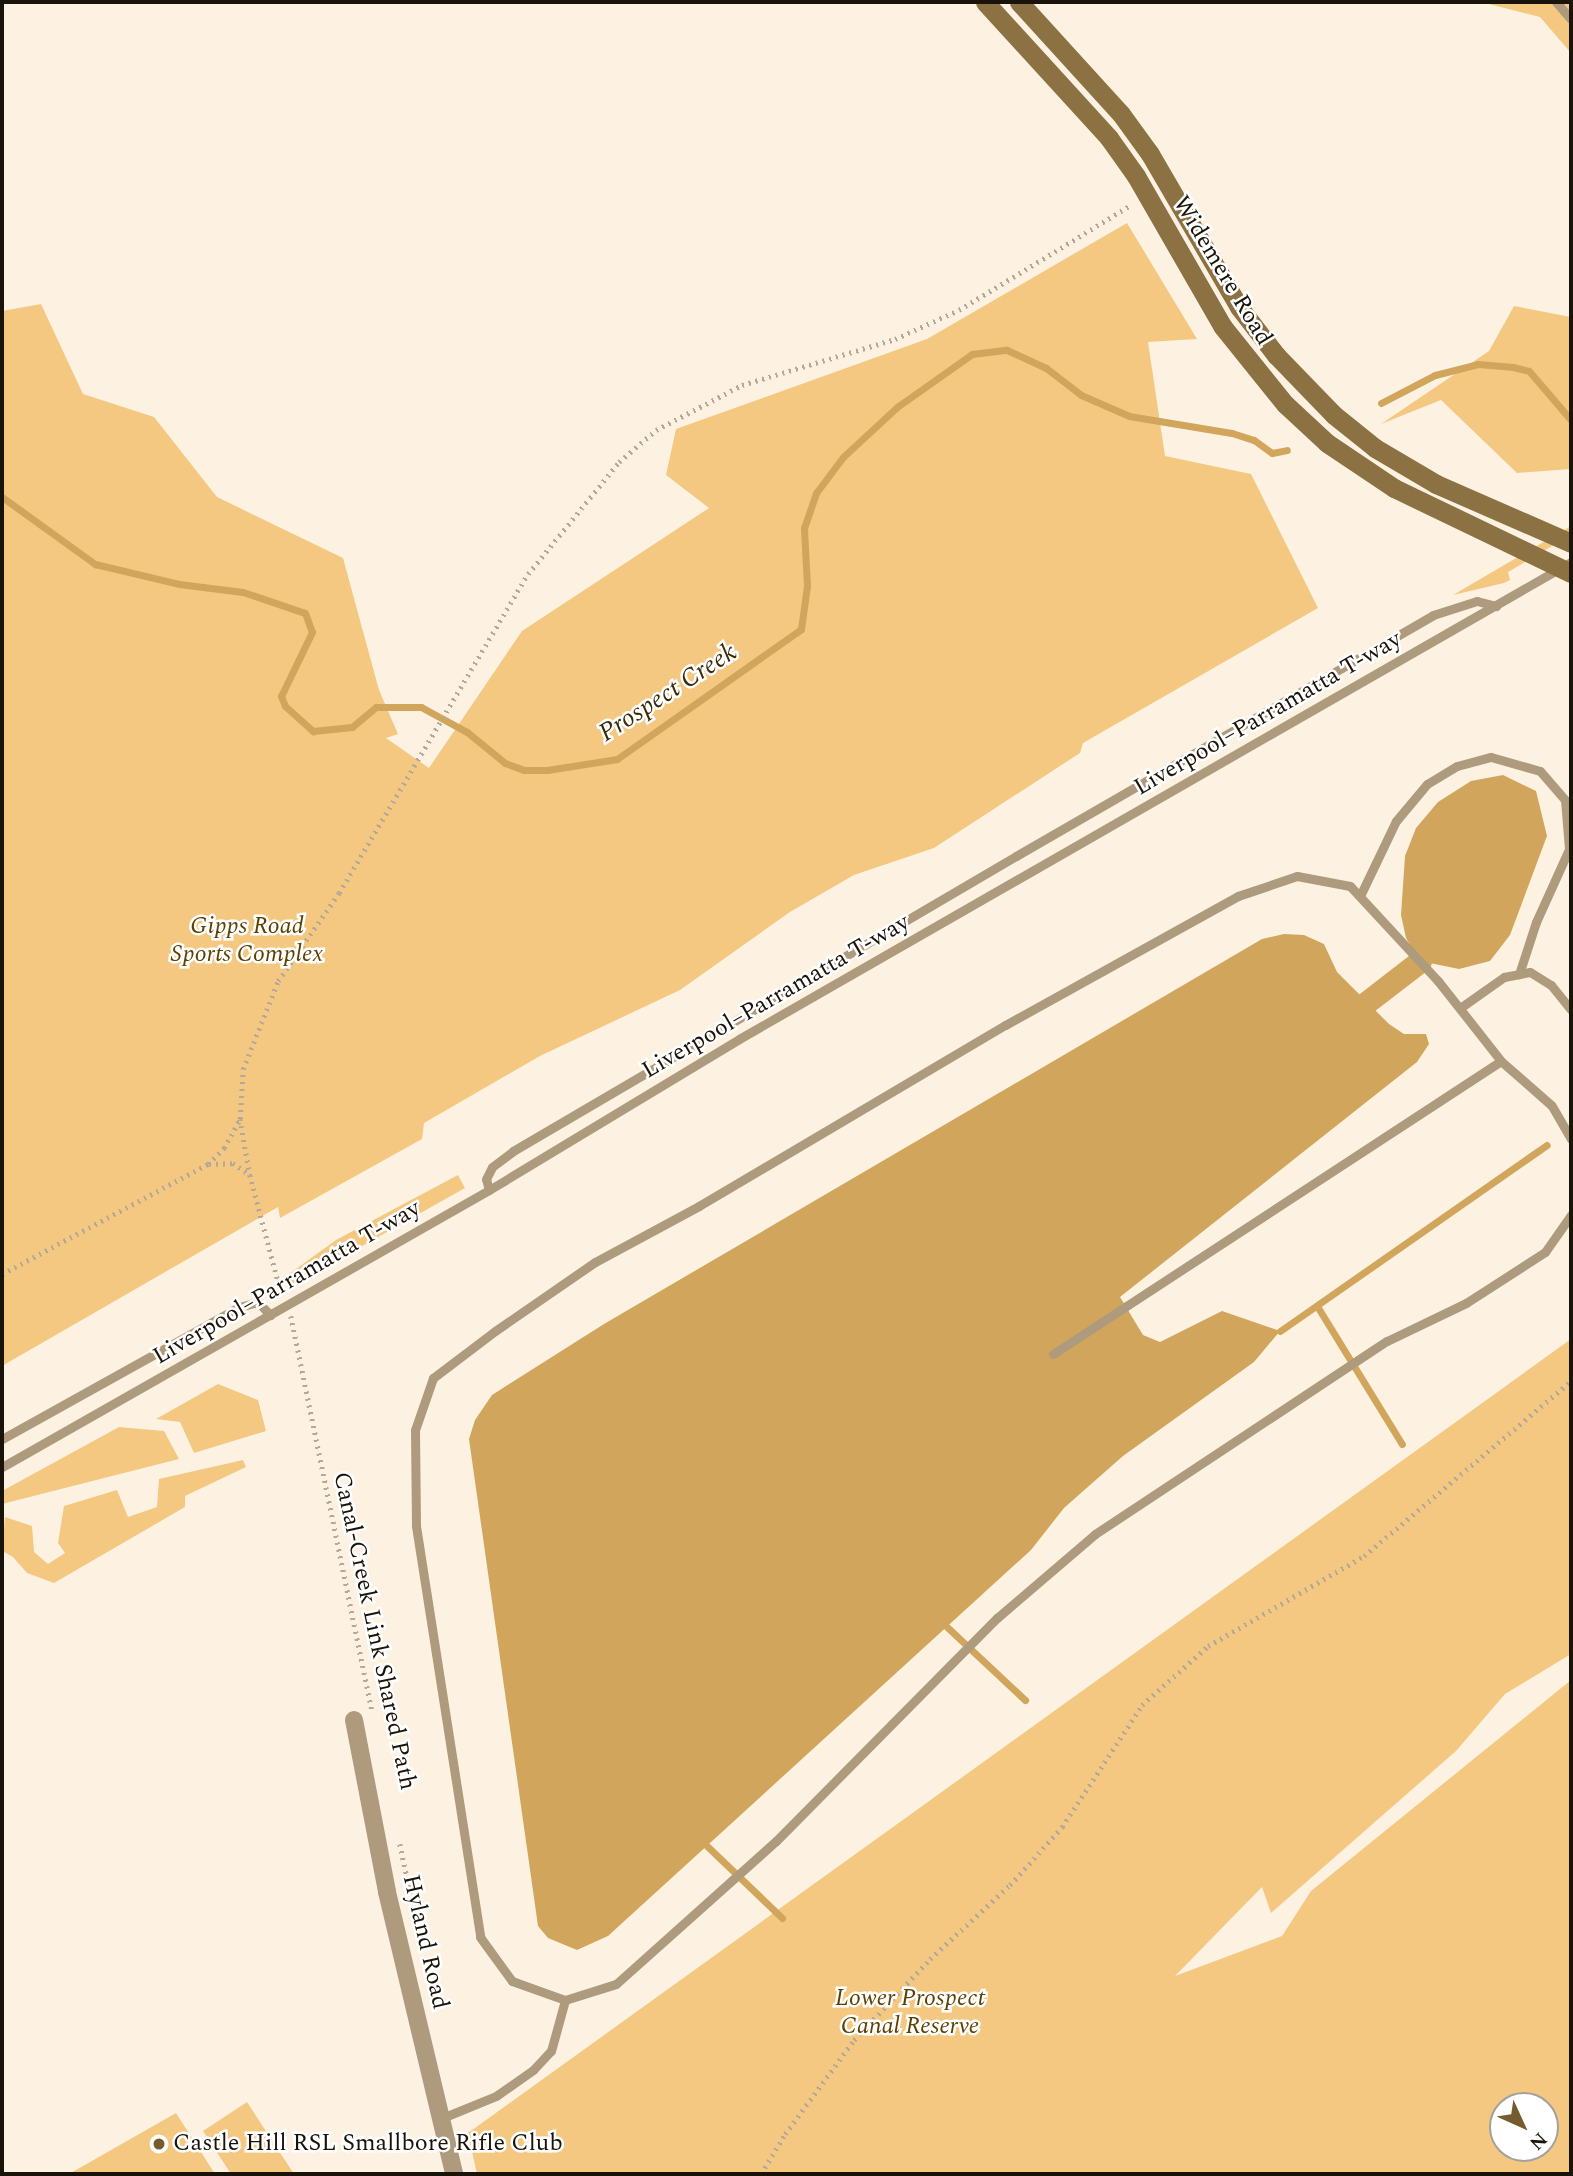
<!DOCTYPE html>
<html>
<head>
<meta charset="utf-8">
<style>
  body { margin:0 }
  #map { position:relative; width:1573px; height:2176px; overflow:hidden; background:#fdf2e1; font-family:Spectral,serif }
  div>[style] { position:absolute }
  .green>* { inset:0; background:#f4c880 }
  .water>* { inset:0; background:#d1a65c }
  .stream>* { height:7px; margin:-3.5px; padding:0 3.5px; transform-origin:3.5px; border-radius:3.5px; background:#d1a65c }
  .canal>* { height:23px; margin:-11.5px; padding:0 11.5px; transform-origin:11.5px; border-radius:11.5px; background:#d1a65c }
  .path>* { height:4.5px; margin-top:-2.25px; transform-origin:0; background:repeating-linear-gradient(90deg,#b2a99a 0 2px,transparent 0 7px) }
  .service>* { height:9px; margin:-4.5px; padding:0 4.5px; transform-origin:4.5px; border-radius:4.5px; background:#ae9b7d }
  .minor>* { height:18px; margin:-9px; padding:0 9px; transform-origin:9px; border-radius:9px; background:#ae9b7d }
  .secondary>* { height:19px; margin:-9.5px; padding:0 9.5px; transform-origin:9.5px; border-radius:9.5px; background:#8c7143 }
  .dots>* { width:19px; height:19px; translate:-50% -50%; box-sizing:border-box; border:4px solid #fff; border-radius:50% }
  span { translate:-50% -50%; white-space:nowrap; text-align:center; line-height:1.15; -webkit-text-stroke:5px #fff; paint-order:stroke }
  .street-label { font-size:24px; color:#191309 }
  .park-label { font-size:24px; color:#5c4001; font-style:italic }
  .poi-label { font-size:24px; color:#191309 }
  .left { translate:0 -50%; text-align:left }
  .water-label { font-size:26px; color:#3b2908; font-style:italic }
  .frame { position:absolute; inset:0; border:4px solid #191309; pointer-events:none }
  .north { position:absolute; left:1489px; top:2092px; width:70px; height:70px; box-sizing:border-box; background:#fff; border:2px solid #a3a19d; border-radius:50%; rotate:135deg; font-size:19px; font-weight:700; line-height:28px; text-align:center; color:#191309 }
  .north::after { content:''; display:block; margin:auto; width:24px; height:32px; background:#755b2d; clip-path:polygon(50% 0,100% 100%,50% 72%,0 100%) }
</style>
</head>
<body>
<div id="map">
  <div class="green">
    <i style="clip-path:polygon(1481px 2px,1571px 2px,1571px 53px,1540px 17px)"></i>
    <i style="clip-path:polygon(1127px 223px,1197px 339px,1148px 342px,1165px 456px,1251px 474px,1318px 608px,1083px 743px,1080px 753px,934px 848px,854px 875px,790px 912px,680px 990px,540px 1056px,424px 1123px,422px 1139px,280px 1218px,278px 1207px,2px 1366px,2px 311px,41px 304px,83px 394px,154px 417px,217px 497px,343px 558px,379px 690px,398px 734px,386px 738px,429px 768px,522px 631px,709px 508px,666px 475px,676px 429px,927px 339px)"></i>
    <i style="clip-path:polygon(1514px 306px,1571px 317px,1571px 469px,1517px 473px,1441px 400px,1381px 424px,1489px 351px)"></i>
    <i style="clip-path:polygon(1571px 526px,1571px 535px,1508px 572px,1510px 580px,1504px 583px,1453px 595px)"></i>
    <i style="clip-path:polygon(458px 1175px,465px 1188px,291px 1286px,285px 1277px,336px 1240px)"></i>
    <i style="clip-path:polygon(evenodd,1571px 1339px,1571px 1654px,1505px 1694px,1456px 1751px,1271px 1913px,1262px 1887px,1175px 1976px,1282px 1936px,1311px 1891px,1571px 1680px,1571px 2174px,477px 2174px,468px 2133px,1571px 1339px,1503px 2106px,1545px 2106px,1545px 2148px,1503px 2148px,1503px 2106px)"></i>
    <i style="clip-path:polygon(218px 1384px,258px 1400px,266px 1431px,194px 1453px,180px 1422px,156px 1419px)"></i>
    <i style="clip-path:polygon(119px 1427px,164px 1431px,179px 1459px,2px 1504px,2px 1491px)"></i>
    <i style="clip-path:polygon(243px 1460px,246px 1467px,185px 1496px,185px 1507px,54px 1583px,27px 1573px,13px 1557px,2px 1551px,5px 1517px,32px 1526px,34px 1552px,48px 1564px,65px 1553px,58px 1543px,64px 1506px,117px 1490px,128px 1517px,157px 1507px,159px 1479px)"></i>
    <i style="clip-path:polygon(247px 2102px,294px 2174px,231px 2174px,203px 2131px)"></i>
    <i style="clip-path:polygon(176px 2113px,215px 2174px,69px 2174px)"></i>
  </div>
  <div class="water">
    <i style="clip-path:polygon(1503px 775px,1536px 791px,1547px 836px,1510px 935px,1490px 961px,1459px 969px,1420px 961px,1406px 938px,1401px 915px,1405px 856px,1416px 828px,1438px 802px,1471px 781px)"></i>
    <i style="clip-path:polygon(1284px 934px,1304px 935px,1324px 944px,1337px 972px,1389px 1024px,1404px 1034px,1426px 1034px,1429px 1044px,1417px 1062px,1120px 1297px,1143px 1335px,1160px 1342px,1222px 1311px,1280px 1331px,1254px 1362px,1123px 1456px,1064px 1508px,1031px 1550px,608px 1936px,577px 1950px,548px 1938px,538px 1926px,469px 1439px,475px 1420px,492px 1395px,604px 1324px,1262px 939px)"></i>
  </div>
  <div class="stream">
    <i style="left:1381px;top:403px;width:61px;rotate:-27.4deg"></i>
    <i style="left:1435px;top:375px;width:44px;rotate:-14.3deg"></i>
    <i style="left:1478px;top:364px;width:35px;rotate:5deg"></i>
    <i style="left:1513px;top:367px;width:16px;rotate:14deg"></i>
    <i style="left:1529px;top:371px;width:65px;rotate:49.4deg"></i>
    <i style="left:2px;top:497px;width:115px;rotate:35.8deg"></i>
    <i style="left:95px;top:564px;width:86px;rotate:13.4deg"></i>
    <i style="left:179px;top:584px;width:64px;rotate:7.1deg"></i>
    <i style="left:243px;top:592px;width:65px;rotate:18.7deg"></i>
    <i style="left:305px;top:613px;width:20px;rotate:70deg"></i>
    <i style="left:312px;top:632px;width:71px;rotate:115.8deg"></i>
    <i style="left:281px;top:696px;width:11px;rotate:68deg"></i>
    <i style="left:285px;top:706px;width:38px;rotate:42deg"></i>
    <i style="left:313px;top:731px;width:39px;rotate:-6deg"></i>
    <i style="left:352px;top:727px;width:31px;rotate:-40deg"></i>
    <i style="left:376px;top:707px;width:45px"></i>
    <i style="left:421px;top:707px;width:52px;rotate:28.5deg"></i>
    <i style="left:467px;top:732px;width:49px;rotate:39.2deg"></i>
    <i style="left:505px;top:763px;width:20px;rotate:20deg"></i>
    <i style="left:524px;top:770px;width:23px"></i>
    <i style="left:547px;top:770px;width:71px;rotate:-8.9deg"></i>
    <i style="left:617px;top:759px;width:225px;rotate:-35.2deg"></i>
    <i style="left:801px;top:629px;width:43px;rotate:-82.1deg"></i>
    <i style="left:807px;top:586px;width:58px;rotate:-93deg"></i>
    <i style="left:804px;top:528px;width:37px;rotate:-71deg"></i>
    <i style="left:816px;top:493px;width:45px;rotate:-53.1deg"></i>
    <i style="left:843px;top:457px;width:74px;rotate:-42.8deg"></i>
    <i style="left:897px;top:407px;width:92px;rotate:-35.2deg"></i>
    <i style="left:972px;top:354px;width:35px;rotate:-7deg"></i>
    <i style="left:1007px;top:350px;width:43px;rotate:24.8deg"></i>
    <i style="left:1046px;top:368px;width:44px;rotate:37.6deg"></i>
    <i style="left:1081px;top:395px;width:52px;rotate:23.6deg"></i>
    <i style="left:1129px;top:416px;width:104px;rotate:9.4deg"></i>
    <i style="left:1232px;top:433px;width:23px;rotate:18deg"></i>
    <i style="left:1254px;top:440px;width:22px;rotate:36deg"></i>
    <i style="left:1272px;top:453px;width:15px;rotate:-11deg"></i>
    <i style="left:1317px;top:1306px;width:162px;rotate:58.4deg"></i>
    <i style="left:1280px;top:1331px;width:325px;rotate:-34.9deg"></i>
    <i style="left:947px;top:1627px;width:107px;rotate:43.1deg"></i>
    <i style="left:707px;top:1846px;width:104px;rotate:43.8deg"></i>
  </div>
  <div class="canal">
    <i style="left:1367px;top:1002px;width:67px;rotate:-37.7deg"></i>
  </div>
  <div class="path">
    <i style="left:240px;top:1119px;width:57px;rotate:79.9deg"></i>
    <i style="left:209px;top:1164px;width:24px;rotate:-2deg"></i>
    <i style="left:233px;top:1163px;width:21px;rotate:35deg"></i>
    <i style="left:250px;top:1175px;width:121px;rotate:75.2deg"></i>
    <i style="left:2px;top:1274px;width:234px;rotate:-28.1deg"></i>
    <i style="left:208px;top:1164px;width:23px;rotate:-45deg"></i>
    <i style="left:224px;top:1148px;width:33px;rotate:-61deg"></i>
    <i style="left:240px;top:1119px;width:50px;rotate:-86.6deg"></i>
    <i style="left:243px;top:1069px;width:95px;rotate:-68.3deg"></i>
    <i style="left:278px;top:981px;width:107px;rotate:-55.3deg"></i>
    <i style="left:339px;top:893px;width:371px;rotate:-59.4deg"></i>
    <i style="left:528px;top:574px;width:144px;rotate:-50.9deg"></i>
    <i style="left:619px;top:462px;width:49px;rotate:-40.9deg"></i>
    <i style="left:656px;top:430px;width:97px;rotate:-27.6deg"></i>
    <i style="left:742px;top:385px;width:160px;rotate:-16.7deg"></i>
    <i style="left:895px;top:339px;width:70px;rotate:-24.4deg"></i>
    <i style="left:959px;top:310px;width:202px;rotate:-31.4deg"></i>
    <i style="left:291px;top:1316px;width:404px;rotate:78.4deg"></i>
    <i style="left:400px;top:1844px;width:67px;rotate:78deg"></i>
    <i style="left:761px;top:2174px;width:47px;rotate:-59deg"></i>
    <i style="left:785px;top:2134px;width:117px;rotate:-53.7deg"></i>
    <i style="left:854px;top:2040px;width:111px;rotate:-46.8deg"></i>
    <i style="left:930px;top:1959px;width:109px;rotate:-42.8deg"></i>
    <i style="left:1010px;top:1885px;width:78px;rotate:-48.1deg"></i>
    <i style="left:1062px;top:1827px;width:146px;rotate:-56.7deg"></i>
    <i style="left:1142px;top:1705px;width:89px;rotate:-41.8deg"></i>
    <i style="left:1208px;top:1646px;width:180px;rotate:-30deg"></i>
    <i style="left:1364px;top:1556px;width:271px;rotate:-40.2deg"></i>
  </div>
  <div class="service">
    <i style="left:1556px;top:2px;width:23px;rotate:49deg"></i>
    <i style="left:1360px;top:896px;width:83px;rotate:-64.4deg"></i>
    <i style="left:1396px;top:821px;width:48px;rotate:-50deg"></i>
    <i style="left:1427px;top:784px;width:35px;rotate:-31deg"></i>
    <i style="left:1457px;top:766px;width:35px;rotate:-15deg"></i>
    <i style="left:1491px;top:757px;width:51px;rotate:15.9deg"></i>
    <i style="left:1540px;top:771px;width:38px;rotate:49deg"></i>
    <i style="left:1565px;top:800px;width:49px;rotate:85.3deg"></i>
    <i style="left:1569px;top:849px;width:80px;rotate:114.3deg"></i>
    <i style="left:1536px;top:922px;width:55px;rotate:108.1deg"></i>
    <i style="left:1460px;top:1008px;width:54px;rotate:-35.2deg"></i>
    <i style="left:1504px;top:977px;width:26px;rotate:-11deg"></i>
    <i style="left:1530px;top:972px;width:25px;rotate:32deg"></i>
    <i style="left:1551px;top:985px;width:32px;rotate:51deg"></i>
    <i style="left:1571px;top:1139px;width:39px;rotate:-120deg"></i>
    <i style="left:1551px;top:1105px;width:67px;rotate:-138.7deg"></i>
    <i style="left:1501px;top:1061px;width:102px;rotate:-128.2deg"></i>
    <i style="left:1438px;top:981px;width:129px;rotate:-132.8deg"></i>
    <i style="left:1350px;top:886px;width:54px;rotate:-169.3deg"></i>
    <i style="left:1297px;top:876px;width:62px;rotate:161.3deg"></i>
    <i style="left:1238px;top:896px;width:266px;rotate:151deg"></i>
    <i style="left:1005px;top:1025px;width:356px;rotate:149.4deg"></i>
    <i style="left:699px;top:1206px;width:118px;rotate:151.7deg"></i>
    <i style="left:595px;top:1262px;width:121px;rotate:145.4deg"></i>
    <i style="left:495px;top:1331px;width:78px;rotate:142.8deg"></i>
    <i style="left:433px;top:1378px;width:55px;rotate:109.1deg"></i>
    <i style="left:415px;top:1430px;width:96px;rotate:89.4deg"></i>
    <i style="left:416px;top:1526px;width:416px;rotate:81.1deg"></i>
    <i style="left:480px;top:1937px;width:54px;rotate:54deg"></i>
    <i style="left:512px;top:1981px;width:56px;rotate:19.7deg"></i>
    <i style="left:565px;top:2000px;width:53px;rotate:-17.4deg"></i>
    <i style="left:616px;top:1984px;width:215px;rotate:-41.8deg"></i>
    <i style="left:776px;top:1841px;width:314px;rotate:-45.3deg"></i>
    <i style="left:997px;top:1618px;width:129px;rotate:-40.6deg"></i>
    <i style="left:1095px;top:1534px;width:350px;rotate:-33.5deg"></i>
    <i style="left:1387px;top:1341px;width:88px;rotate:-25.7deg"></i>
    <i style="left:1466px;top:1303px;width:94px;rotate:-32.8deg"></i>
    <i style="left:1545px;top:1252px;width:45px;rotate:-54.9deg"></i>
    <i style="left:489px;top:1190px;width:11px;rotate:-105deg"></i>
    <i style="left:486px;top:1179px;width:13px;rotate:-63deg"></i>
    <i style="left:492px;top:1167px;width:26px;rotate:-37deg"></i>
    <i style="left:513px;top:1151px;width:583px;rotate:-30.39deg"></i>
    <i style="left:1016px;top:856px;width:482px;rotate:-30deg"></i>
    <i style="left:1433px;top:615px;width:46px;rotate:-17.7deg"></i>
    <i style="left:1477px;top:601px;width:20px;rotate:15deg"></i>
    <i style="left:1053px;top:1354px;width:535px;rotate:-33.19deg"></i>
    <i style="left:2px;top:1439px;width:271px;rotate:-29.1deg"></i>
    <i style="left:239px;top:1307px;width:20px;rotate:-15deg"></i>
    <i style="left:258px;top:1302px;width:18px;rotate:47deg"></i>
    <i style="left:2px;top:1467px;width:560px;rotate:-29.63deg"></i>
    <i style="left:489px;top:1190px;width:292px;rotate:-31.1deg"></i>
    <i style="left:739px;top:1039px;width:959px;rotate:-29.83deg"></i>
    <i style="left:442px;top:2118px;width:58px;rotate:-22.2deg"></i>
    <i style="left:496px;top:2096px;width:45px;rotate:-35.1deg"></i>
    <i style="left:533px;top:2070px;width:26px;rotate:-47deg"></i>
    <i style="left:551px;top:2051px;width:53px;rotate:-74.6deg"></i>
  </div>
  <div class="minor">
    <i style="left:354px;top:1720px;width:175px;rotate:79.1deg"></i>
    <i style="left:387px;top:1892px;width:290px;rotate:76.6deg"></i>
  </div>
  <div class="secondary">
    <i style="left:985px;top:2px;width:184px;rotate:47.6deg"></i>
    <i style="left:1109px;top:138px;width:47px;rotate:54.6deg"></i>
    <i style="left:1136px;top:176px;width:174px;rotate:60.1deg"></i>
    <i style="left:1223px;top:327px;width:99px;rotate:51.2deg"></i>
    <i style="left:1285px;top:404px;width:57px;rotate:42.9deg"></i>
    <i style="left:1327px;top:443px;width:81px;rotate:33.9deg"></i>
    <i style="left:1394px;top:488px;width:196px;rotate:25.7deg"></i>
    <i style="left:1019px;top:2px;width:151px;rotate:47.7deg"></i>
    <i style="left:1121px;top:114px;width:49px;rotate:54.1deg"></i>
    <i style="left:1150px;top:154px;width:177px;rotate:59.8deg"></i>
    <i style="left:1239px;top:307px;width:61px;rotate:52.4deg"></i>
    <i style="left:1276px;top:355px;width:83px;rotate:46deg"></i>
    <i style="left:1334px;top:415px;width:53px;rotate:38.8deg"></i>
    <i style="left:1375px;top:448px;width:71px;rotate:30.5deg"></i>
    <i style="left:1436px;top:484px;width:147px;rotate:23.6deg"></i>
  </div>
  <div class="dots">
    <i style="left:159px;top:2144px;background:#755b2d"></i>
  </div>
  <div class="street-label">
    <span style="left:1222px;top:271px;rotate:59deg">Widemere Road</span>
    <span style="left:1268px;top:714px;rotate:-30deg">Liverpool–Parramatta T-way</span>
    <span style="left:776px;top:997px;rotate:-30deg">Liverpool–Parramatta T-way</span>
    <span style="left:287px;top:1283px;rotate:-30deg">Liverpool–Parramatta T-way</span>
    <span style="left:374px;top:1631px;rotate:78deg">Canal-Creek Link Shared Path</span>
    <span style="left:425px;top:1942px;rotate:77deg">Hyland Road</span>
  </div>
  <div class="park-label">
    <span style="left:247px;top:941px">Gipps Road<br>Sports Complex</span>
    <span style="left:910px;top:2013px">Lower Prospect<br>Canal Reserve</span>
  </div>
  <div class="poi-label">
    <span class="left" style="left:173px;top:2144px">Castle Hill RSL Smallbore Rifle Club</span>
  </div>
  <div class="water-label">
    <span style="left:668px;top:693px;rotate:-33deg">Prospect Creek</span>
  </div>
  <div class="frame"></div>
  <div class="north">N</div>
</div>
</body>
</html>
